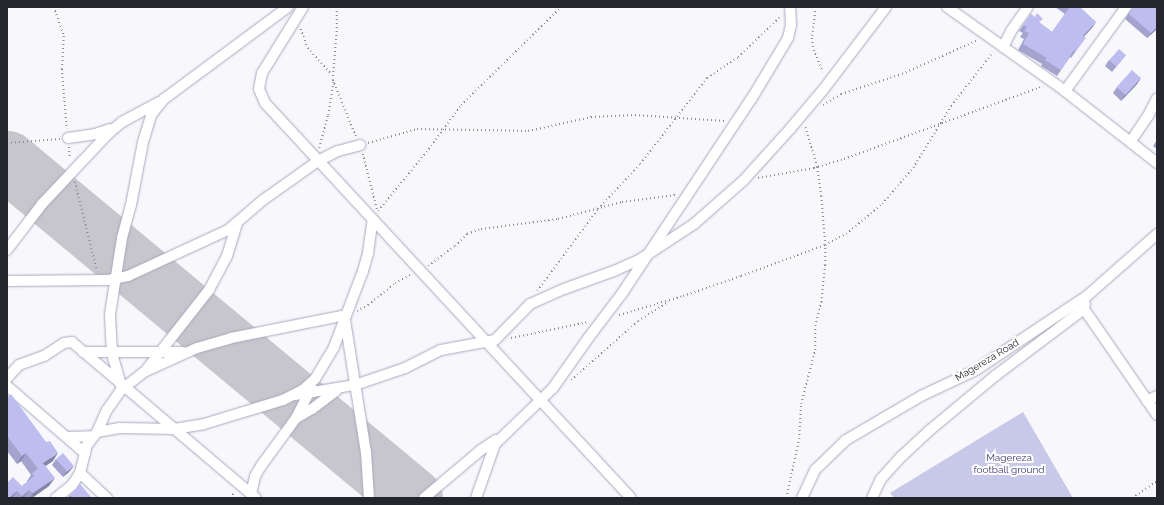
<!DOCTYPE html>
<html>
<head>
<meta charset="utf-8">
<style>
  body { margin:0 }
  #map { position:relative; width:1164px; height:505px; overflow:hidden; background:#f7f7fc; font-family:Raleway,sans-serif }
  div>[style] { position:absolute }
  .green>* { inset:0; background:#c8c8e8 }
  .runway>* { height:61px; margin:-30.5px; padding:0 30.5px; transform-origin:30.5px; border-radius:30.5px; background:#c6c6cc }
  .path>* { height:1.5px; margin-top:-0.75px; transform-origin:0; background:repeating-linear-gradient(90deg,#8c8c93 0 1px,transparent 0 4px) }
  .roads { filter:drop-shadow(0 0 1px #a8a9bf) drop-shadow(0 0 1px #a8a9bf) }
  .minor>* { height:10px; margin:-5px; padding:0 5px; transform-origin:5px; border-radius:5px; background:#fff }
  .wall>* { inset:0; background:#a3a3ce }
  .shaded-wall>* { inset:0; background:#8485a7 }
  .building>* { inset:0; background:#bdbeef; transform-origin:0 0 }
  span { translate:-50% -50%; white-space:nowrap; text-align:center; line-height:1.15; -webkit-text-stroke:4px #fff; paint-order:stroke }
  .street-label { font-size:10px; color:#25252d }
  .park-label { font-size:10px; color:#403b77 }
  .frame { position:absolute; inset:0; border:8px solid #25252d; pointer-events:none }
</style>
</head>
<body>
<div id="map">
  <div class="green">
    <i style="clip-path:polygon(1023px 412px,1073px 498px,894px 498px,890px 493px)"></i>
  </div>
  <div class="runway">
    <i style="left:7px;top:161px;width:527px;rotate:39.76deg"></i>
  </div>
  <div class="path">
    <i style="left:54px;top:7px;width:31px;rotate:71deg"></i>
    <i style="left:64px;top:36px;width:33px;rotate:93deg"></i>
    <i style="left:62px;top:69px;width:60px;rotate:85.2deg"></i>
    <i style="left:337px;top:7px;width:24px;rotate:90deg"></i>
    <i style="left:337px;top:31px;width:49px;rotate:94.7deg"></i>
    <i style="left:333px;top:80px;width:61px;rotate:67.7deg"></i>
    <i style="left:816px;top:7px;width:31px;rotate:97deg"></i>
    <i style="left:812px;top:38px;width:12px;rotate:81deg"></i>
    <i style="left:814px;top:50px;width:24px;rotate:68deg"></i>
    <i style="left:301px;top:29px;width:20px;rotate:70deg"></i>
    <i style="left:308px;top:48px;width:36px;rotate:48deg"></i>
    <i style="left:823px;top:105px;width:21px;rotate:-31deg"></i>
    <i style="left:841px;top:94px;width:64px;rotate:-18.2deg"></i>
    <i style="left:902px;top:74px;width:83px;rotate:-24.1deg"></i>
    <i style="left:7px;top:143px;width:53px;rotate:-4.3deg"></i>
    <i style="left:368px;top:143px;width:51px;rotate:-15.9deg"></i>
    <i style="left:417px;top:129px;width:111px;rotate:1deg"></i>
    <i style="left:528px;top:131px;width:65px;rotate:-12.5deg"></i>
    <i style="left:591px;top:117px;width:44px;rotate:-2.6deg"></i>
    <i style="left:635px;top:115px;width:90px;rotate:3.8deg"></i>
    <i style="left:69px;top:147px;width:12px;rotate:85deg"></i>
    <i style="left:319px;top:148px;width:34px;rotate:-75deg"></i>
    <i style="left:328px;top:115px;width:33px;rotate:-81deg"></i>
    <i style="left:363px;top:154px;width:57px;rotate:75.7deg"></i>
    <i style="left:758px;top:178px;width:57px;rotate:-10.1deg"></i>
    <i style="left:814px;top:168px;width:31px;rotate:-17deg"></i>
    <i style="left:844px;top:159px;width:212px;rotate:-20.1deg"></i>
    <i style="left:75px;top:182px;width:91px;rotate:76deg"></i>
    <i style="left:378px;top:211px;width:84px;rotate:-50.8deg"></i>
    <i style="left:431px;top:146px;width:51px;rotate:-53.8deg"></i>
    <i style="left:461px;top:105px;width:140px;rotate:-44.4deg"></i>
    <i style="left:428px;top:266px;width:34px;rotate:-37deg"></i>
    <i style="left:455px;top:246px;width:17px;rotate:-45deg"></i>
    <i style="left:467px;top:234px;width:15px;rotate:-20deg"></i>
    <i style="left:481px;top:229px;width:78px;rotate:-7.4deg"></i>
    <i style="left:558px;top:219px;width:66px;rotate:-14.9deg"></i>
    <i style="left:622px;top:202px;width:54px;rotate:-7.4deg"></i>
    <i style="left:537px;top:291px;width:102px;rotate:-53.4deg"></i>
    <i style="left:598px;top:209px;width:62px;rotate:-47deg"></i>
    <i style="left:640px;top:164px;width:109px;rotate:-52.1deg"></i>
    <i style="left:707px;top:78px;width:37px;rotate:-34deg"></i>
    <i style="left:738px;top:57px;width:59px;rotate:-43.6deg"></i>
    <i style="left:357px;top:311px;width:13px;rotate:-29deg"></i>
    <i style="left:368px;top:305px;width:35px;rotate:-39deg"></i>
    <i style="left:395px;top:283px;width:19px;rotate:-28deg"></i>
    <i style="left:619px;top:315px;width:67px;rotate:-16.5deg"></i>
    <i style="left:683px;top:296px;width:61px;rotate:-19deg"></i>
    <i style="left:741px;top:276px;width:90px;rotate:-20.3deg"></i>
    <i style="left:825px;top:245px;width:24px;rotate:-28deg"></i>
    <i style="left:846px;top:234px;width:47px;rotate:-39.8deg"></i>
    <i style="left:882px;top:204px;width:48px;rotate:-49.3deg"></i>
    <i style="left:913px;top:168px;width:73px;rotate:-58.5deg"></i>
    <i style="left:951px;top:106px;width:68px;rotate:-52.1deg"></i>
    <i style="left:511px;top:338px;width:79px;rotate:-11.7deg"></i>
    <i style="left:571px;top:380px;width:89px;rotate:-41.4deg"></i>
    <i style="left:638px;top:321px;width:36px;rotate:-32deg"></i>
    <i style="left:230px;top:498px;width:6px;rotate:-51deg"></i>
    <i style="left:786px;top:498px;width:60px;rotate:-77.6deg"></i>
    <i style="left:799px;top:439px;width:35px;rotate:-87deg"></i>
    <i style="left:801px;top:404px;width:56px;rotate:-75.5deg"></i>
    <i style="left:815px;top:350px;width:24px;rotate:-90deg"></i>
    <i style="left:815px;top:326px;width:25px;rotate:-76deg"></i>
    <i style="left:821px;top:302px;width:37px;rotate:-84deg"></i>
    <i style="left:825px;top:265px;width:20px;rotate:-90deg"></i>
    <i style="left:825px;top:245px;width:49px;rotate:-94.7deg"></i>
    <i style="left:821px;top:196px;width:29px;rotate:-98deg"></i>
    <i style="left:817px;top:167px;width:42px;rotate:-106.7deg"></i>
    <i style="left:1132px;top:498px;width:30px;rotate:-34deg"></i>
  </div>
  <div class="roads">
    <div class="minor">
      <i style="left:303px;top:7px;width:78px;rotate:121.8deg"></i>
      <i style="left:262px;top:73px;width:16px;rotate:101deg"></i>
      <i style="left:259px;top:89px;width:15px;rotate:67deg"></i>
      <i style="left:265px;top:103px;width:538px;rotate:47.18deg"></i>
      <i style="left:947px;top:7px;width:145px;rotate:35.4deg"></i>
      <i style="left:1065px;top:91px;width:117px;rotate:38deg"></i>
      <i style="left:1003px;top:47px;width:18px;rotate:-63deg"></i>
      <i style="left:1011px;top:31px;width:29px;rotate:-55deg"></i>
      <i style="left:1065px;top:91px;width:104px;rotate:-54deg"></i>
      <i style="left:68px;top:138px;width:27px;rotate:-8deg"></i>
      <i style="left:95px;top:134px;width:16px;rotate:-18deg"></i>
      <i style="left:1131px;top:141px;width:30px;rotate:-56deg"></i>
      <i style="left:1148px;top:116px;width:20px;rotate:-63deg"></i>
      <i style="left:7px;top:250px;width:58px;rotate:-52.7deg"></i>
      <i style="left:42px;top:204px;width:96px;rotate:-46.7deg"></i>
      <i style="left:108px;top:134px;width:18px;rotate:-41deg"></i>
      <i style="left:122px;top:122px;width:42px;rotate:-28.4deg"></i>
      <i style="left:7px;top:281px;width:101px;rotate:-0.6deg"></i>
      <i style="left:108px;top:280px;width:20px;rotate:-11deg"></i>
      <i style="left:128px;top:276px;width:110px;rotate:-24.7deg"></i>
      <i style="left:228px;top:230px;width:46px;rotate:-40.6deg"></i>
      <i style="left:263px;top:200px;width:67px;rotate:-35.3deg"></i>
      <i style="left:318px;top:161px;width:22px;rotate:-27deg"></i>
      <i style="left:338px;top:151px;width:23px;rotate:-15deg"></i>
      <i style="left:1085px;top:304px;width:5px;rotate:101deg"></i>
      <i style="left:1084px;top:309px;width:129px;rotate:55.4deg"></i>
      <i style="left:345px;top:320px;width:134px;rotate:81deg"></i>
      <i style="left:366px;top:452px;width:46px;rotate:86.3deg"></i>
      <i style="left:83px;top:352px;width:100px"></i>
      <i style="left:146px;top:370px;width:102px;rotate:-51.8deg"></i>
      <i style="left:209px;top:290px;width:38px;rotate:-62deg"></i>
      <i style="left:227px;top:256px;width:34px;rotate:-73deg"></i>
      <i style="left:7px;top:378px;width:18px;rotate:-47deg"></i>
      <i style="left:19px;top:365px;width:27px;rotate:-20deg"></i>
      <i style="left:44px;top:356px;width:24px;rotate:-33deg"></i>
      <i style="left:64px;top:343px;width:8px;rotate:-7deg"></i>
      <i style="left:72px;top:342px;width:241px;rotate:40.3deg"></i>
      <i style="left:7px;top:386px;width:103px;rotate:40.7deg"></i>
      <i style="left:121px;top:390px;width:29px;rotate:-38deg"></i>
      <i style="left:144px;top:372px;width:58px;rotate:-24.4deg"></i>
      <i style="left:197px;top:348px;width:35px;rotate:-16deg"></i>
      <i style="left:231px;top:338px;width:117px;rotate:-11.3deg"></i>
      <i style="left:295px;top:395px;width:61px;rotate:-9.5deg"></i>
      <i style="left:355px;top:385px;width:53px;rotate:-18.8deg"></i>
      <i style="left:405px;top:368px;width:40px;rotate:-26.6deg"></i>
      <i style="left:441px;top:350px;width:55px;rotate:-10.5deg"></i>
      <i style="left:495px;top:340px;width:50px;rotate:-45.8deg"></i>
      <i style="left:530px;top:304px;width:37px;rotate:-24deg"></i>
      <i style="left:564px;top:289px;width:53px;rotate:-19.8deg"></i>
      <i style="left:614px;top:271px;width:27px;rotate:-24deg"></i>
      <i style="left:639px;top:260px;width:66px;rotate:-33.2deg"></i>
      <i style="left:694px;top:224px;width:65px;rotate:-41.3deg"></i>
      <i style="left:743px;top:181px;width:70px;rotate:-47.9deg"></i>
      <i style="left:790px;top:129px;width:51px;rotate:-49.8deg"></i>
      <i style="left:823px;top:90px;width:104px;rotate:-52.8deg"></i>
      <i style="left:1147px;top:401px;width:11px;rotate:-27deg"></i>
      <i style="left:298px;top:417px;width:16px;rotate:-30deg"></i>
      <i style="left:312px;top:409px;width:31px;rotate:-37deg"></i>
      <i style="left:97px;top:432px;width:24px;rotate:-66deg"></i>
      <i style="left:107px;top:410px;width:24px;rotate:-55deg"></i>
      <i style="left:121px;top:390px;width:5px;rotate:-90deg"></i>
      <i style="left:121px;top:385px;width:33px;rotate:-106deg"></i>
      <i style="left:112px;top:353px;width:39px;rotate:-93deg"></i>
      <i style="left:110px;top:314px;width:77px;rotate:-81deg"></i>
      <i style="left:122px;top:238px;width:34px;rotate:-75deg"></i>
      <i style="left:131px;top:205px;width:64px;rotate:-79.2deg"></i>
      <i style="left:143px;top:142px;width:28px;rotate:-73deg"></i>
      <i style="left:151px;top:115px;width:21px;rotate:-51deg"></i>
      <i style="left:164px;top:99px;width:154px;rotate:-36.6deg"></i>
      <i style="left:68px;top:437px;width:24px;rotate:-2deg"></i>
      <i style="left:80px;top:473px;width:37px;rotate:43deg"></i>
      <i style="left:251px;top:494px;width:18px;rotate:-77deg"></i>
      <i style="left:255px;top:476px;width:12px;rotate:-59deg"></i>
      <i style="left:261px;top:466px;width:59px;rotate:-53.9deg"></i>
      <i style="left:296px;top:418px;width:34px;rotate:-63deg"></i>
      <i style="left:56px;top:498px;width:21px;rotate:-39deg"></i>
      <i style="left:72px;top:485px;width:14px;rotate:-56deg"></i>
      <i style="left:80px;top:473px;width:29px;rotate:-76deg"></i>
      <i style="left:87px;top:445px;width:16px;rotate:-52deg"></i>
      <i style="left:97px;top:432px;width:23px;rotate:-10deg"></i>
      <i style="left:120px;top:428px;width:54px;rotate:1.1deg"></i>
      <i style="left:174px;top:429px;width:30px;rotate:-9deg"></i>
      <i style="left:204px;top:424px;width:83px;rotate:-16.9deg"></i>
      <i style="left:283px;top:400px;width:22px;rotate:-27deg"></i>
      <i style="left:303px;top:390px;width:16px;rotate:-43deg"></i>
      <i style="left:315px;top:379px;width:37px;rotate:-59deg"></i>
      <i style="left:334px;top:347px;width:81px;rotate:-69.1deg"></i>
      <i style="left:363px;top:271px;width:19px;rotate:-74deg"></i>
      <i style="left:368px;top:253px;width:34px;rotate:-82deg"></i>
      <i style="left:424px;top:498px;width:75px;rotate:-40.1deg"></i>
      <i style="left:481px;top:450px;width:18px;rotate:-34deg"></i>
      <i style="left:476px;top:498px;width:57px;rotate:-70.6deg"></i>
      <i style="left:495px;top:444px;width:81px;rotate:-44deg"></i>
      <i style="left:553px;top:388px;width:62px;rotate:-54.8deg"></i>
      <i style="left:589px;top:337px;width:53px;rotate:-52.7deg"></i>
      <i style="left:621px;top:295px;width:237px;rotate:-56.4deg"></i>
      <i style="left:752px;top:98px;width:70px;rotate:-59deg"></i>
      <i style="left:788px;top:38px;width:13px;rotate:-77deg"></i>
      <i style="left:791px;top:25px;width:18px;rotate:-93deg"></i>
      <i style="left:802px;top:498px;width:31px;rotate:-65deg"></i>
      <i style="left:815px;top:470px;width:43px;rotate:-44.1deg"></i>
      <i style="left:846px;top:440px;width:87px;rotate:-30.4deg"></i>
      <i style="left:921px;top:396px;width:61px;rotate:-25.3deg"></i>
      <i style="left:976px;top:370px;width:133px;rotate:-33.7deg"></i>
      <i style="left:1087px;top:296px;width:94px;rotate:-41.5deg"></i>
      <i style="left:872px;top:498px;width:21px;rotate:-65deg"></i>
      <i style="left:881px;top:479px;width:31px;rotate:-48deg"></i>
      <i style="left:902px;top:456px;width:38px;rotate:-43deg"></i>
      <i style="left:930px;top:430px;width:85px;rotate:-39.7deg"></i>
      <i style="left:995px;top:376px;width:111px;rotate:-37deg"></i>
    </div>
  </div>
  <div class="wall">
    <i style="clip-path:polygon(1055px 7px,1081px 7px,1080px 8px,1096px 22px,1084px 36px,1081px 44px,1071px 58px,1070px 57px,1057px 76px,1041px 66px,1042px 64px,1018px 50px,1024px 39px,1020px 37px,1023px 33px,1019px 31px,1031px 14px,1040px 23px,1052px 32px,1065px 14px)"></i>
    <i style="clip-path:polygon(1133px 7px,1157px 7px,1157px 14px,1156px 15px,1157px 29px,1147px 38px,1125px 19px)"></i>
    <i style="clip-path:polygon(1126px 55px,1112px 72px,1105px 66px,1109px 60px)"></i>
    <i style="clip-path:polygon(1141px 78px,1137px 84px,1121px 101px,1113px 93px,1117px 87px)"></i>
    <i style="clip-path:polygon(1157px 140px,1157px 149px,1153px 146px)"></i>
    <i style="clip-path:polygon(7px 398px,53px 461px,45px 466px,49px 486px,32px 498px,25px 498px,24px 497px,23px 498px,7px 498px,27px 482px,27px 481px,31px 475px,21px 461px,17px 464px,7px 451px)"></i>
    <i style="clip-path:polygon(56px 459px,69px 472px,63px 477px,52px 465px)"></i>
    <i style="clip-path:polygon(70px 495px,92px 498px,68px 498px)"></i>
  </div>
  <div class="shaded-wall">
    <i style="clip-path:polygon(1096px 22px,1092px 28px,1079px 42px,1083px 36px)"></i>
    <i style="clip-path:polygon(1157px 27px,1157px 29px,1147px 38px,1151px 33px)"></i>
    <i style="clip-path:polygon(1141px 78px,1137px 84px,1121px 101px,1125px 95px)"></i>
    <i style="clip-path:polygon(26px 453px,21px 461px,17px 464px,22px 456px)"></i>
    <i style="clip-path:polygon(58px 453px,53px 461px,38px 471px,43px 463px)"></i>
    <i style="clip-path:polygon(74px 466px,69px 472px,63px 477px,67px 471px)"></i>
    <i style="clip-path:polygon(55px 478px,49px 486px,32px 498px,30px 498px,33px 493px)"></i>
    <i style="clip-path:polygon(29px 490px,24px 497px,23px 498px,21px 498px)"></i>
    <i style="clip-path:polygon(17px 491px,12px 498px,9px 498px)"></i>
  </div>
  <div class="building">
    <i style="clip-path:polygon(1067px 7px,1080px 7px,1096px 22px,1083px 36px,1086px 38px,1075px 52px,1074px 50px,1061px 70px,1045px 60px,1047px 58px,1023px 44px,1029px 33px,1024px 31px,1027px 27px,1023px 25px,1031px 14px,1035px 17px,1037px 13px,1043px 19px,1039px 22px,1052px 32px,1069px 8px)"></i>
    <i style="clip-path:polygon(1133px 7px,1157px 7px,1157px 13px,1155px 14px,1157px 16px,1157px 27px,1151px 33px,1129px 14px)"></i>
    <i style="left:1119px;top:49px;width:9px;height:15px;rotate:41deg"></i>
    <i style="left:1132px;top:70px;width:12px;height:23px;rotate:42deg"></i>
    <i style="clip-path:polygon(11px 394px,46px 442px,50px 441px,58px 453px,43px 463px,55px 478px,33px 493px,29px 490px,22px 496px,17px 491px,9px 498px,7px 498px,7px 483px,13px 477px,22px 486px,34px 476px,32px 473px,38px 469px,26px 453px,22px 456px,7px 436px,7px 398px)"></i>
    <i style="left:63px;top:453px;width:17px;height:9px;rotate:50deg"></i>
    <i style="clip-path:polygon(80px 484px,92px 498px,73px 498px,70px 495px)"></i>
  </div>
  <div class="street-label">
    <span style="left:987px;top:360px;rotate:-31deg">Magereza Road</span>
  </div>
  <div class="park-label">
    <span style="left:1009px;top:463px">Magereza<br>football ground</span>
  </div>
  <div class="frame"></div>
</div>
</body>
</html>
